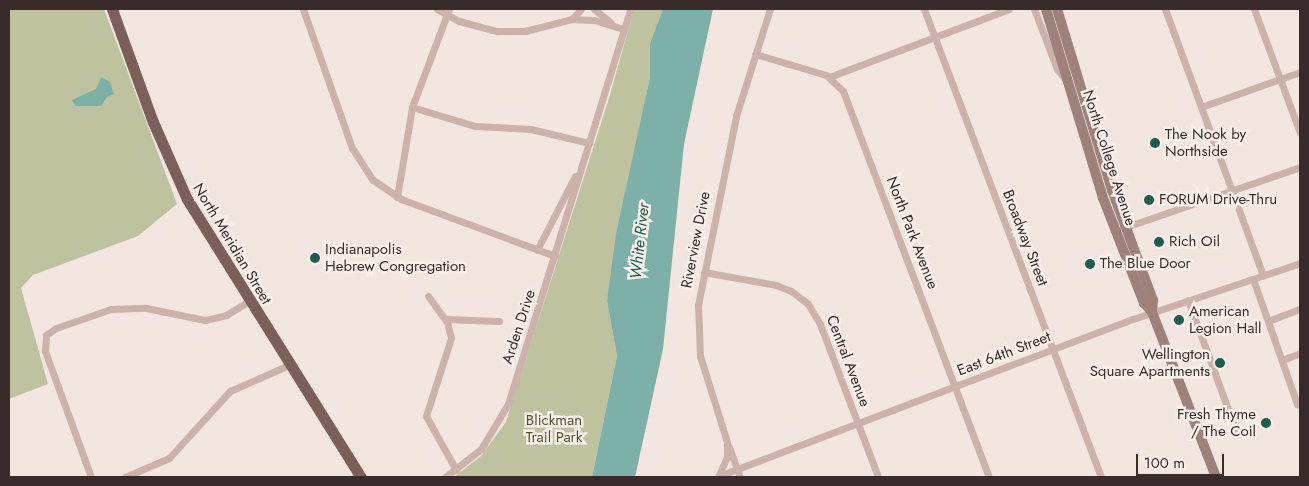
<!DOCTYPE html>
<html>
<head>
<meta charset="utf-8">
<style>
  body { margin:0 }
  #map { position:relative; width:1309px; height:486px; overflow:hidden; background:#f3e5df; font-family:Jost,sans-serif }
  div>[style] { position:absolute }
  .green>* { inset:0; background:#bec29e }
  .water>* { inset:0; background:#7db0a8 }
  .street>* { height:7px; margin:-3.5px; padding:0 3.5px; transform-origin:3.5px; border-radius:3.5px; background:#ccb2aa }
  .secondary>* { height:10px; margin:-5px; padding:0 5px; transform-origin:5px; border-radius:5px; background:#9f817b }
  .primary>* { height:11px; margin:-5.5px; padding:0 5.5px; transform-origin:5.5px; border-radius:5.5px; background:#7b5f5b }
  .dots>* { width:14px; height:14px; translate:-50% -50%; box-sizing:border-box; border:2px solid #faf0eb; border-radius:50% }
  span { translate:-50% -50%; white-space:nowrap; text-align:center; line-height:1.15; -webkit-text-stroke:5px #faf0eb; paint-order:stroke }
  .poi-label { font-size:15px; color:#392b2a }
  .left { translate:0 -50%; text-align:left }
  .right { translate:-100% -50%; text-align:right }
  .street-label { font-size:15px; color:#392b2a }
  .park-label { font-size:15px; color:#51572d }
  .water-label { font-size:16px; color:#1f5b52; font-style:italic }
  .frame { position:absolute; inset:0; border:10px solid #392b2a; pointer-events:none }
  .scale { position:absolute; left:1136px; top:454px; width:88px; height:22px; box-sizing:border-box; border:2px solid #392b2a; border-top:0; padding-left:6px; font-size:15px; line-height:18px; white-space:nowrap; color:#392b2a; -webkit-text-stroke:4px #faf0eb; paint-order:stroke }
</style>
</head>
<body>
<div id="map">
  <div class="green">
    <i style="clip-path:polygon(9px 9px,104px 9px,177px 204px,138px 236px,33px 275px,21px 288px,48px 384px,9px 399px)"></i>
    <i style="clip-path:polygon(634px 9px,663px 9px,650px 43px,650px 76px,607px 301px,617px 356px,592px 477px,454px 477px,481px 456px,506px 422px,610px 95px)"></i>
  </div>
  <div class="water">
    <i style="clip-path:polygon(663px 9px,713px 9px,684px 144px,663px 349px,635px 477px,592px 477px,617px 356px,607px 301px,616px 234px,650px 77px,650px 43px)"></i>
    <i style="clip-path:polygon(101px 77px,110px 82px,114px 94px,107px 97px,101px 106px,75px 106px,72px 100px,96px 89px)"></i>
  </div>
  <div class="street">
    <i style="left:303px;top:9px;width:147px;rotate:70.6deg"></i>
    <i style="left:352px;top:148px;width:38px;rotate:57deg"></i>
    <i style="left:373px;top:180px;width:34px;rotate:34deg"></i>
    <i style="left:401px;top:199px;width:164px;rotate:20.3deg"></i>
    <i style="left:437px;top:9px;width:25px;rotate:29deg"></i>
    <i style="left:459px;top:21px;width:39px;rotate:15deg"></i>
    <i style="left:497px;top:31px;width:28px"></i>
    <i style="left:525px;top:31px;width:49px;rotate:-14.3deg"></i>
    <i style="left:572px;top:19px;width:22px;rotate:3deg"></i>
    <i style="left:594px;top:20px;width:31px;rotate:17deg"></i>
    <i style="left:594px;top:9px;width:21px;rotate:39deg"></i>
    <i style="left:924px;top:9px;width:500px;rotate:69.28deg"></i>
    <i style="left:1034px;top:9px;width:64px;rotate:69deg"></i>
    <i style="left:1057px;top:69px;width:19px;rotate:51deg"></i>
    <i style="left:1165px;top:9px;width:284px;rotate:69.8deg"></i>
    <i style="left:1254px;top:9px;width:132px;rotate:69.6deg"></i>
    <i style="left:572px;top:19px;width:13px;rotate:-48deg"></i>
    <i style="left:755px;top:54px;width:74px;rotate:16.5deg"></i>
    <i style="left:826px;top:75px;width:23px;rotate:43deg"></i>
    <i style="left:843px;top:91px;width:413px;rotate:69.3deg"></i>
    <i style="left:829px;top:77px;width:192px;rotate:-20.7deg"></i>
    <i style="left:412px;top:107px;width:66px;rotate:16.8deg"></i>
    <i style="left:475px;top:126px;width:56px;rotate:3.1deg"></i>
    <i style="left:531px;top:129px;width:60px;rotate:13.6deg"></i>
    <i style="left:1201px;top:107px;width:105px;rotate:-19.5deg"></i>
    <i style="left:397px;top:197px;width:91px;rotate:-80.5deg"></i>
    <i style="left:412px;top:107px;width:105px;rotate:-69.3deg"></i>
    <i style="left:1123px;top:228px;width:187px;rotate:-19deg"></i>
    <i style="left:537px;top:250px;width:83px;rotate:-62.8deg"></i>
    <i style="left:704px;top:272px;width:73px;rotate:10.2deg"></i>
    <i style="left:776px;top:285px;width:16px;rotate:22deg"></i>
    <i style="left:791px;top:291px;width:21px;rotate:37deg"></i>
    <i style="left:808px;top:304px;width:23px;rotate:59deg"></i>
    <i style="left:820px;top:324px;width:164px;rotate:69.2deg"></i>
    <i style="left:1253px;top:279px;width:133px;rotate:70.6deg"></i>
    <i style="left:428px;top:296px;width:32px;rotate:54deg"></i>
    <i style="left:447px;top:322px;width:16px;rotate:76deg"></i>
    <i style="left:451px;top:338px;width:82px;rotate:107.8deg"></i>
    <i style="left:426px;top:416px;width:62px;rotate:60.9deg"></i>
    <i style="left:1188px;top:300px;width:143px;rotate:69.9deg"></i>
    <i style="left:446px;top:319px;width:53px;rotate:2.2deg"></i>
    <i style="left:1268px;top:321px;width:34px;rotate:-21deg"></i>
    <i style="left:1282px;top:360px;width:19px;rotate:-21deg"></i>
    <i style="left:729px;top:447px;width:32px;rotate:70deg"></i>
    <i style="left:719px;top:476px;width:443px;rotate:-20.8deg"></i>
    <i style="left:1133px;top:319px;width:176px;rotate:-18.5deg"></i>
    <i style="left:91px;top:477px;width:134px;rotate:-110.1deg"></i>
    <i style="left:45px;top:351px;width:16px;rotate:-86deg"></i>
    <i style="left:46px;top:335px;width:12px;rotate:-35deg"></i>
    <i style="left:56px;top:328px;width:58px;rotate:-19.1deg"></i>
    <i style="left:111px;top:309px;width:35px;rotate:-2deg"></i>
    <i style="left:146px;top:308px;width:60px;rotate:11.5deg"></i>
    <i style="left:205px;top:320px;width:22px;rotate:-13deg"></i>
    <i style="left:226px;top:315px;width:27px;rotate:-31deg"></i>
    <i style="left:125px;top:477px;width:48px;rotate:-23.4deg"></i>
    <i style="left:169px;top:458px;width:91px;rotate:-47.7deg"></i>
    <i style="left:230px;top:391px;width:64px;rotate:-23.8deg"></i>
    <i style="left:445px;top:477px;width:46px;rotate:-37.9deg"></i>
    <i style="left:481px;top:449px;width:52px;rotate:-59deg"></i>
    <i style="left:508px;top:404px;width:413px;rotate:-72.8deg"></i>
    <i style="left:718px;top:477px;width:22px;rotate:-66deg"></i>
    <i style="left:727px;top:457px;width:15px;rotate:-90deg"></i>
    <i style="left:727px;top:442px;width:90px;rotate:-107.4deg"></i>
    <i style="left:700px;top:356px;width:51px;rotate:-92.2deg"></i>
    <i style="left:698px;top:305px;width:193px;rotate:-78.6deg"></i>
    <i style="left:736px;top:116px;width:112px;rotate:-72.4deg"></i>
  </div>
  <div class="secondary">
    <i style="left:1046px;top:9px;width:197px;rotate:73.2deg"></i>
    <i style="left:1103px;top:198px;width:113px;rotate:68.7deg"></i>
    <i style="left:1144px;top:303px;width:12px;rotate:48deg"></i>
    <i style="left:1152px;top:312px;width:177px;rotate:68.8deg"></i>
    <i style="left:1057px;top:9px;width:189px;rotate:73.1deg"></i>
    <i style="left:1112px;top:190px;width:117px;rotate:69.6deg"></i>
    <i style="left:1153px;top:300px;width:12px;rotate:95deg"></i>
  </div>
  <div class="primary">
    <i style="left:112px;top:9px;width:120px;rotate:70.1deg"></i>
    <i style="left:153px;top:122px;width:84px;rotate:66.2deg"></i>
    <i style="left:187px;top:199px;width:328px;rotate:58deg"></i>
  </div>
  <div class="dots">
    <i style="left:1155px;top:143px;background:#1f5b52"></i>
    <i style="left:1149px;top:200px;background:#1f5b52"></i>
    <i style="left:1159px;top:242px;background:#1f5b52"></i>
    <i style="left:315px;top:258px;background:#1f5b52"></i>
    <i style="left:1090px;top:264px;background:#1f5b52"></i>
    <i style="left:1179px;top:320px;background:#1f5b52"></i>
    <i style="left:1220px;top:363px;background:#1f5b52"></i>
    <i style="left:1266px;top:423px;background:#1f5b52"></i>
  </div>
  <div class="poi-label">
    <span class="left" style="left:1165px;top:143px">The Nook by<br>Northside</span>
    <span class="left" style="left:1159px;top:200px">FORUM Drive-Thru</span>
    <span class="left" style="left:1169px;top:242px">Rich Oil</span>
    <span class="left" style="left:325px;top:258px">Indianapolis<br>Hebrew Congregation</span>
    <span class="left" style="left:1100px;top:264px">The Blue Door</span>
    <span class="left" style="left:1189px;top:320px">American<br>Legion Hall</span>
    <span class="right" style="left:1210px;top:363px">Wellington<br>Square Apartments</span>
    <span class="right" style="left:1256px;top:423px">Fresh Thyme<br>/ The Coil</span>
  </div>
  <div class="street-label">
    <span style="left:1109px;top:158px;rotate:72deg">North College Avenue</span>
    <span style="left:912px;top:233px;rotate:69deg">North Park Avenue</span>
    <span style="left:1025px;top:238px;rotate:69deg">Broadway Street</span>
    <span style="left:696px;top:240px;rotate:-79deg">Riverview Drive</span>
    <span style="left:232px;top:244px;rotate:59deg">North Meridian Street</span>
    <span style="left:519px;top:327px;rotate:-72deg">Arden Drive</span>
    <span style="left:1004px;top:354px;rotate:-21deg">East 64th Street</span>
    <span style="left:848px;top:361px;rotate:69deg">Central Avenue</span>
  </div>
  <div class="park-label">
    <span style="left:554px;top:429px">Blickman<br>Trail Park</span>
  </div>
  <div class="water-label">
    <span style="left:640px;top:241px;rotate:-84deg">White River</span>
  </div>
  <div class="frame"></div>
  <div class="scale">100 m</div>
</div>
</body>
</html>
